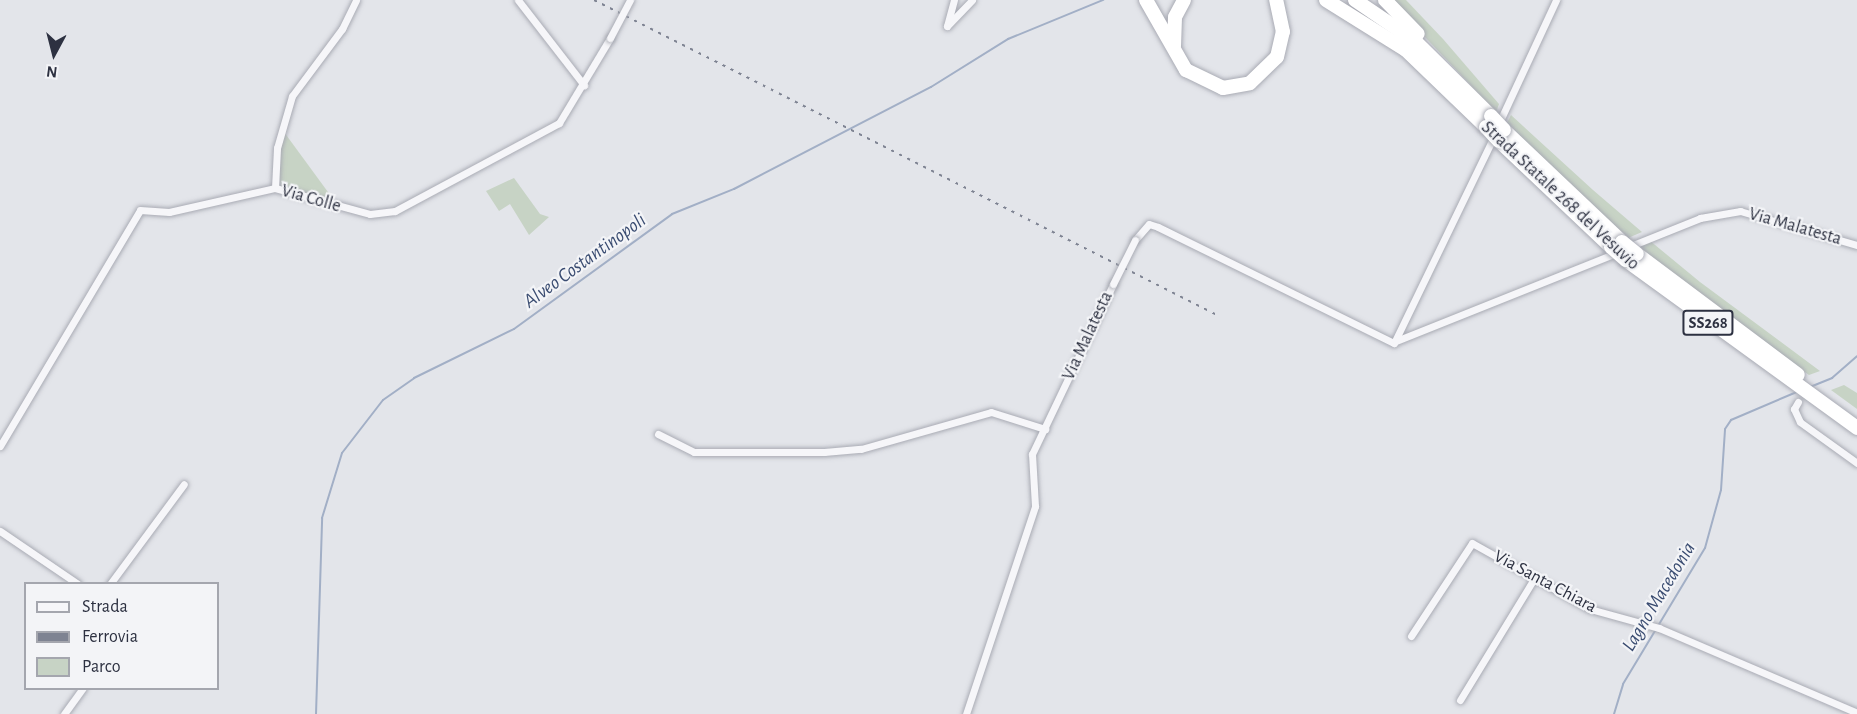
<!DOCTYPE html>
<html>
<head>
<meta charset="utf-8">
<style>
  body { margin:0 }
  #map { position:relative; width:1857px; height:714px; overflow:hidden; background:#e3e5ea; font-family:"Alegreya Sans",sans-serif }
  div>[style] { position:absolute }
  .green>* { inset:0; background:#c7d3c5 }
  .stream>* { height:2px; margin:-1px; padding:0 1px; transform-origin:1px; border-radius:1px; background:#a2afc6 }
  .roads { filter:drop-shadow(0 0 2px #a9abb4) drop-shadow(0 0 2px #a9abb4) }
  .street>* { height:7px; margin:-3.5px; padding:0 3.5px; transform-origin:3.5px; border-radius:3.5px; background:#f6f6f9 }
  .highway>* { height:14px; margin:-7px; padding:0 7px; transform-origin:7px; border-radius:7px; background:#fff }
  .rail>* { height:2px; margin-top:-1px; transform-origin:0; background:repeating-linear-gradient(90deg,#7e8392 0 3px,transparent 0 9px) }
  .bridges { filter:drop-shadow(0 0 2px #a9abb4) drop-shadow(0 0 2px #a9abb4) }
  .street-bridge>* { height:7px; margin:-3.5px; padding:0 3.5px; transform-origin:3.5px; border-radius:3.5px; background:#f6f6f9 }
  .highway-bridge>* { height:14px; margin:-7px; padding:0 7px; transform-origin:7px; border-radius:7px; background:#fff }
  span { translate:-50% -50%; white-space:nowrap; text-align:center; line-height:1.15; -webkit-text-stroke:4.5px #f3f4f7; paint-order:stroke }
  .shield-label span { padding:2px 4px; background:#f3f4f7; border:2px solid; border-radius:4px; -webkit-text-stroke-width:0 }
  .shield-label { font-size:16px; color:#2d3141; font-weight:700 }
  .street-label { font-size:18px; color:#2d3141 }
  .water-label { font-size:20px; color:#3a4c71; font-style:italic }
  .legend { position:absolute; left:24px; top:582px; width:195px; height:108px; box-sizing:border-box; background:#f3f4f7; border:2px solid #a4a6ae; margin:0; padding:8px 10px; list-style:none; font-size:18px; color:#2d3141 }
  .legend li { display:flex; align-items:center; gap:12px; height:30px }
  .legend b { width:30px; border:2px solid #a4a6ae }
  .north { position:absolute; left:24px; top:24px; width:60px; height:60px; -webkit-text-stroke:4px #f3f4f7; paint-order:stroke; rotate:187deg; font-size:16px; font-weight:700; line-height:24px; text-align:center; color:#2d3141 }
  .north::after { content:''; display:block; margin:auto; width:21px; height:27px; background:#2d3141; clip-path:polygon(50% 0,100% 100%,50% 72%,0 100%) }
</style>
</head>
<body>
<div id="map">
  <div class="green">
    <i style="clip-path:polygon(1390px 0,1406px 0,1443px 39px,1499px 104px,1496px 112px)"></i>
    <i style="clip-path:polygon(1511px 115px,1593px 190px,1642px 232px,1628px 238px,1594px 208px,1507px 123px)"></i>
    <i style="clip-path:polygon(284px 132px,336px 203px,281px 188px,278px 167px)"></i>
    <i style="clip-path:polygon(514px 178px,540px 214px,549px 217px,529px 235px,510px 204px,499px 211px,486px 191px)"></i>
    <i style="clip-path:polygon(1649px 240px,1700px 282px,1820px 371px,1809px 375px,1636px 246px)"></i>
    <i style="clip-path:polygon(1844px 385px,1857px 393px,1857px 409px,1831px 390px)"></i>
  </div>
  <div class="stream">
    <i style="left:1810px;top:387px;width:24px;rotate:-22deg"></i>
    <i style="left:1832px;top:378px;width:33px;rotate:-41deg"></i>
    <i style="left:316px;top:714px;width:196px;rotate:-88.2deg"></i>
    <i style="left:322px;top:518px;width:68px;rotate:-72.9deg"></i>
    <i style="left:342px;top:453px;width:67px;rotate:-52.3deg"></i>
    <i style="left:383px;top:400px;width:38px;rotate:-35deg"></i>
    <i style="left:414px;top:378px;width:111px;rotate:-26.1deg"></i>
    <i style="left:514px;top:329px;width:195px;rotate:-36deg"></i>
    <i style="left:672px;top:214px;width:67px;rotate:-22deg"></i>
    <i style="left:734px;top:189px;width:222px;rotate:-27.4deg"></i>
    <i style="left:931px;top:87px;width:91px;rotate:-31.9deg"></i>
    <i style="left:1008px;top:39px;width:103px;rotate:-22.3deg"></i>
    <i style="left:1614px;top:714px;width:31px;rotate:-73deg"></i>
    <i style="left:1623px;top:684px;width:159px;rotate:-58.9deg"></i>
    <i style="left:1705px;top:548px;width:60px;rotate:-74.6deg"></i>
    <i style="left:1721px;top:490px;width:61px;rotate:-86.2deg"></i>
    <i style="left:1725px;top:429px;width:11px;rotate:-56deg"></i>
    <i style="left:1731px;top:420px;width:74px;rotate:-23.1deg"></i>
  </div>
  <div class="roads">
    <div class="street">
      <i style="left:518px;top:0;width:108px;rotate:52.2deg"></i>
      <i style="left:947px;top:26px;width:36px;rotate:-46deg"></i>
      <i style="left:947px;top:26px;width:27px;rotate:-75deg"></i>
      <i style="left:1498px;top:125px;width:138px;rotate:-65.1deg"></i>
      <i style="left:275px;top:188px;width:40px;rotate:-87.1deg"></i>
      <i style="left:277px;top:148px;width:54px;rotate:-73.9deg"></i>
      <i style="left:292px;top:96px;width:84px;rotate:-53.3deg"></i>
      <i style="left:342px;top:29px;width:32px;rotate:-64deg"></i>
      <i style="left:1135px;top:240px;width:21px;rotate:-49deg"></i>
      <i style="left:1149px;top:224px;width:9px;rotate:18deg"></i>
      <i style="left:1158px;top:227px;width:263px;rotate:26.2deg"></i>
      <i style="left:1394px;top:343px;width:230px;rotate:-64.2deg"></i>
      <i style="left:1628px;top:247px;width:78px;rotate:-21.9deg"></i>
      <i style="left:1700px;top:218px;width:41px;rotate:-9.9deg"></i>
      <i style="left:1740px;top:211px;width:122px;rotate:16.2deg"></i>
      <i style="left:1396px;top:341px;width:239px;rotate:-21.8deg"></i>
      <i style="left:1798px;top:402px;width:8px;rotate:120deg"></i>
      <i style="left:1794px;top:409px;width:14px;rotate:65deg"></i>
      <i style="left:1800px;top:422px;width:70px;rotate:35.7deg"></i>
      <i style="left:658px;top:434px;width:40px;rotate:26.6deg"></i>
      <i style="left:694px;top:452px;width:130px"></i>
      <i style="left:824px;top:452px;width:37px;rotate:-5deg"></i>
      <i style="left:861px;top:449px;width:135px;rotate:-15.9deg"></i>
      <i style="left:991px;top:412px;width:57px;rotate:17.5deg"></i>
      <i style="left:0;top:446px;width:274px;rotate:-59.3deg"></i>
      <i style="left:140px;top:210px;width:29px;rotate:4deg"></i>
      <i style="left:169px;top:212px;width:109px;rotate:-12.8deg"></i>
      <i style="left:275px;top:188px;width:98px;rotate:15.3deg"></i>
      <i style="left:370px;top:214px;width:25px;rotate:-7deg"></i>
      <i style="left:395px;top:211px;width:186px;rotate:-28.2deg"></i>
      <i style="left:559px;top:123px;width:99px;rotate:-59deg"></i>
      <i style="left:0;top:531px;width:94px;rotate:34.2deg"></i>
      <i style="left:110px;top:584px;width:124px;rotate:-53.5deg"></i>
      <i style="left:1411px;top:636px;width:111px;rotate:-56.7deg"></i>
      <i style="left:1472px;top:543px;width:135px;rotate:29.2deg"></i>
      <i style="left:1590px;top:609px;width:72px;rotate:15.4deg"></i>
      <i style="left:1659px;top:628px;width:215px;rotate:23.2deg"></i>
      <i style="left:1460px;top:700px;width:142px;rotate:-58.6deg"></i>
      <i style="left:64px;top:714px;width:32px;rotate:-54deg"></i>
      <i style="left:966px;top:714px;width:219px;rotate:-71.6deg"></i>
      <i style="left:1035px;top:506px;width:52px;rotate:-93.3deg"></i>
      <i style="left:1032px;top:454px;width:188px;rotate:-64.5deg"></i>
    </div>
    <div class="highway">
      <i style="left:1146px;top:0;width:81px;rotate:60.3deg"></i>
      <i style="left:1186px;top:70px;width:41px;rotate:25.9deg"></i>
      <i style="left:1223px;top:88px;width:27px;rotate:-10deg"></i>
      <i style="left:1250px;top:83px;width:37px;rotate:-44deg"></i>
      <i style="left:1277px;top:57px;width:26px;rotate:-77deg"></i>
      <i style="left:1283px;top:32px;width:33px;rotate:-102deg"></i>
      <i style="left:1326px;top:0;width:94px;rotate:32deg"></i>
      <i style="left:1406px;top:50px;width:111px;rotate:43.9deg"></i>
      <i style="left:1355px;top:0;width:73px;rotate:34.3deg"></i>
      <i style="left:1415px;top:41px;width:107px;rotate:44.6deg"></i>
      <i style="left:1385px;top:0;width:47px;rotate:45.9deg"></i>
      <i style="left:1174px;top:46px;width:29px;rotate:-88deg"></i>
      <i style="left:1175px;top:17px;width:19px;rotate:-62deg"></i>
      <i style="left:1504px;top:130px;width:163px;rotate:43.5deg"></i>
      <i style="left:1499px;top:141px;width:154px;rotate:43.4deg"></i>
      <i style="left:1637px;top:254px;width:201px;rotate:36.9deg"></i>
      <i style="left:1626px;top:260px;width:286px;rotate:36deg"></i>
    </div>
  </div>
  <div class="rail">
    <i style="left:594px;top:0;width:700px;rotate:26.82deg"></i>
  </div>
  <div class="bridges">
    <div class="street-bridge">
      <i style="left:610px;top:38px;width:43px;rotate:-62.2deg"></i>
      <i style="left:1113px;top:284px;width:49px;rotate:-63.4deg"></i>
    </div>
    <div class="highway-bridge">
      <i style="left:1491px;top:116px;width:19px;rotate:47deg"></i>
      <i style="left:1486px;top:127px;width:19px;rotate:47deg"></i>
      <i style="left:1622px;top:242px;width:19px;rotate:39deg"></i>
      <i style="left:1611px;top:247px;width:20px;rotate:41deg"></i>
    </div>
  </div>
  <div class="shield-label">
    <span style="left:1708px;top:323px">SS268</span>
  </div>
  <div class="street-label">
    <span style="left:1560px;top:196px;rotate:43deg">Strada Statale 268 del Vesuvio</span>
    <span style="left:311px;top:199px;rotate:16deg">Via Colle</span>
    <span style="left:1795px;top:227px;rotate:16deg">Via Malatesta</span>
    <span style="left:1088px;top:336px;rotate:-65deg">Via Malatesta</span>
    <span style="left:1545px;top:582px;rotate:28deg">Via Santa Chiara</span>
  </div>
  <div class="water-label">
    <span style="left:585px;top:261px;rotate:-36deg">Alveo Costantinopoli</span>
    <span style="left:1659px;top:597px;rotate:-59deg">Lagno Macedonia</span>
  </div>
  <ul class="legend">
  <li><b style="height:8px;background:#f6f6f9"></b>Strada</li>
  <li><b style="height:8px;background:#7e8392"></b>Ferrovia</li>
  <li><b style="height:16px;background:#c7d3c5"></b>Parco</li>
  </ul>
  <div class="north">N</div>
</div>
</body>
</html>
